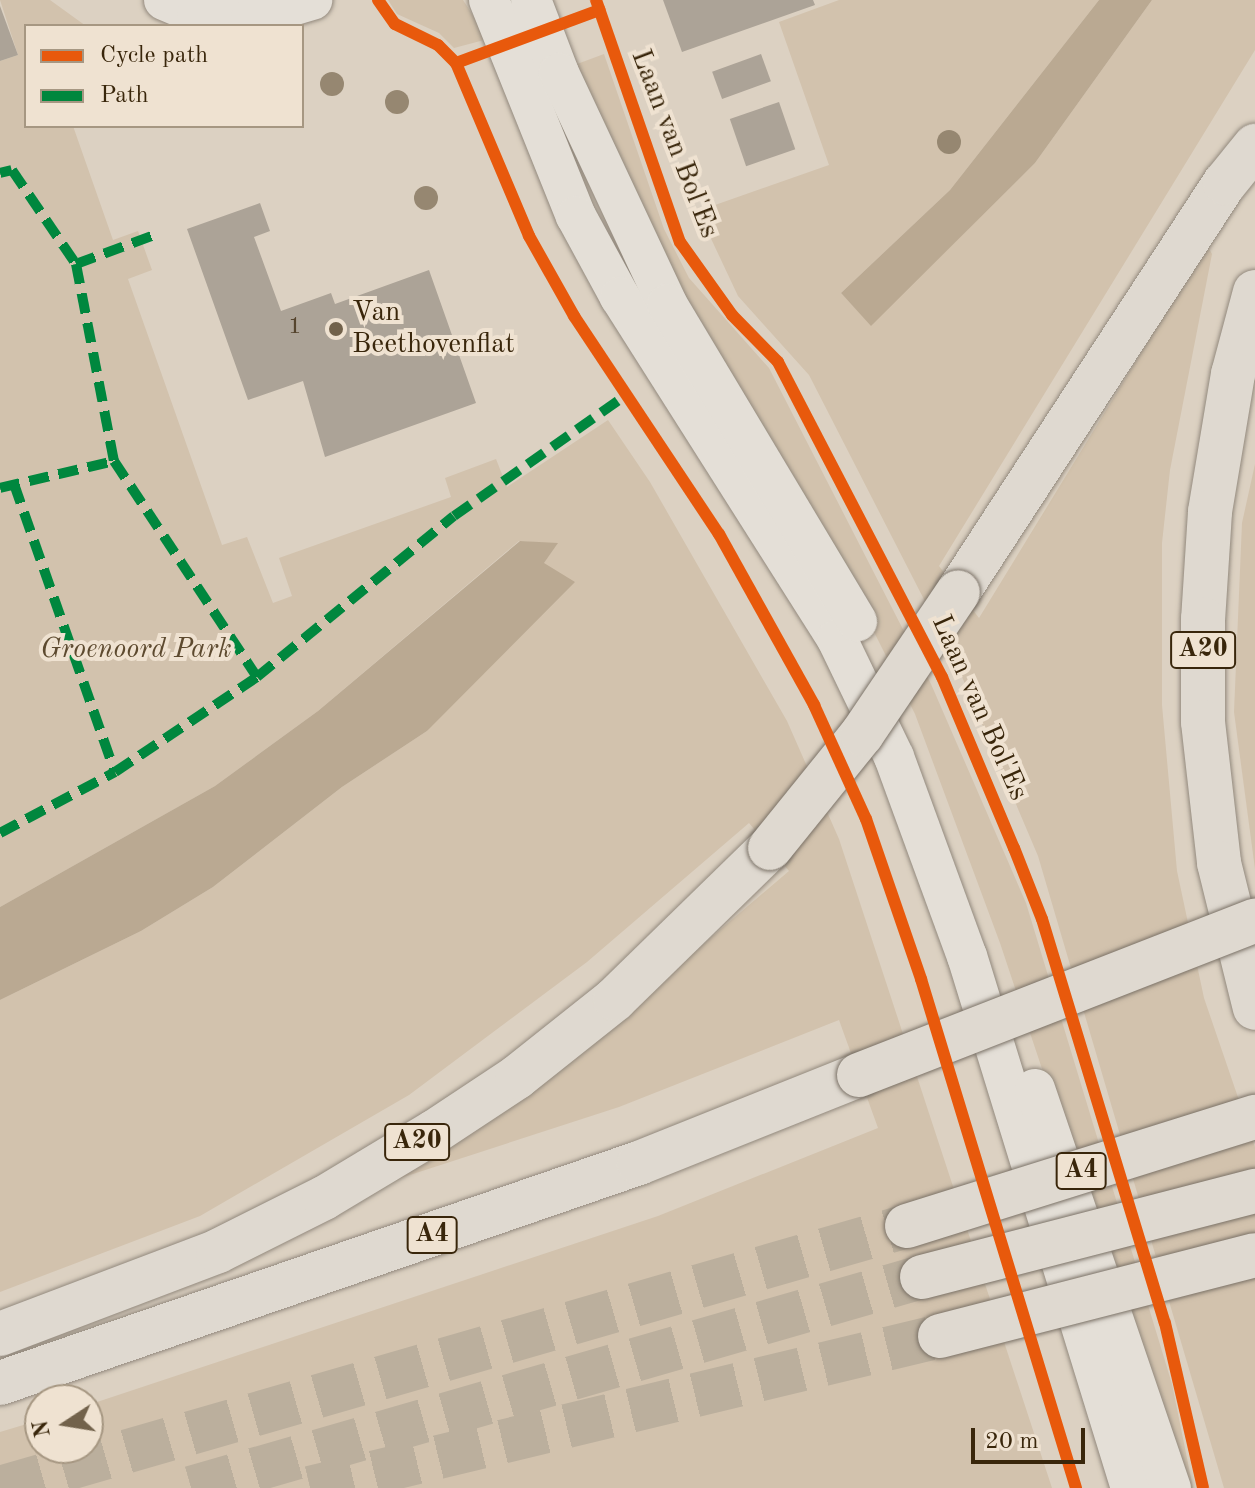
<!DOCTYPE html>
<html>
<head>
<meta charset="utf-8">
<style>
  body { margin:0 }
  #map { position:relative; width:1255px; height:1488px; overflow:hidden; background:#dcd1c2; font-family:"Old Standard TT",serif }
  div>[style] { position:absolute }
  .green>* { inset:0; background:#d2c2ad }
  .water>* { inset:0; background:#baa992 }
  .building>* { inset:0; background:#aca397; transform-origin:0 0 }
  .highway-tunnel>* { height:44px; margin-top:-22px; transform-origin:0; background:repeating-linear-gradient(90deg,#bbaf9d 0 44px,transparent 0 66px) }
  .roads { filter:drop-shadow(0 0 2px #92897d) drop-shadow(0 0 2px #92897d) }
  .minor>* { height:40px; margin:-20px; padding:0 20px; transform-origin:20px; border-radius:20px; background:#e4dfd7 }
  .highway>* { height:44px; margin:-22px; padding:0 22px; transform-origin:22px; border-radius:22px; background:#dfd9d0 }
  .bridges { filter:drop-shadow(0 0 2px #7a7166) drop-shadow(0 0 2px #7a7166) }
  .highway-bridge>* { height:44px; margin:-22px; padding:0 22px; transform-origin:22px; border-radius:22px; background:#dfd9d0 }
  .quiet>* { height:10px; margin-top:-5px; transform-origin:0; background:repeating-linear-gradient(90deg,#00873e 0 20px,transparent 0 30px) }
  .cycleway>* { height:12px; margin:-6px; padding:0 6px; transform-origin:6px; border-radius:6px; background:#e8590c }
  .trees>* { width:24px; height:24px; margin:-12px; border-radius:50%; background:#968771 }
  .dots>* { width:22px; height:22px; translate:-50% -50%; box-sizing:border-box; border:4px solid #efe2d1; border-radius:50% }
  span { translate:-50% -50%; white-space:nowrap; text-align:center; line-height:1.15; -webkit-text-stroke:8px #efe2d1; paint-order:stroke }
  .number-label { font-size:24px; color:#56452e }
  .number-label span { -webkit-text-stroke-width:0 }
  .shield-label span { padding:2px 6px; background:#efe2d1; border:2px solid; border-radius:6px; -webkit-text-stroke-width:0 }
  .shield-label { font-size:26px; color:#39260b; font-weight:700 }
  .street-label { font-size:28px; color:#39260b }
  .poi-label { font-size:28px; color:#39260b }
  .left { translate:0 -50%; text-align:left }
  .park-label { font-size:28px; color:#5d4a2f; font-style:italic }
  .legend { position:absolute; left:24px; top:24px; width:280px; height:104px; box-sizing:border-box; background:#efe2d1; border:2px solid #a69782; margin:0; padding:10px 14px; list-style:none; font-size:24px; color:#39260b }
  .legend li { display:flex; align-items:center; gap:16px; height:40px }
  .legend b { width:40px; border:2px solid #a69782 }
  .north { position:absolute; left:24px; top:1384px; width:80px; height:80px; box-sizing:border-box; background:#efe2d1; border:2px solid #a69782; border-radius:50%; rotate:258deg; font-size:22px; font-weight:700; line-height:32px; text-align:center; color:#39260b }
  .north::after { content:''; display:block; margin:auto; width:28px; height:36px; background:#72624b; clip-path:polygon(50% 0,100% 100%,50% 72%,0 100%) }
  .scale { position:absolute; left:971px; top:1428px; width:114px; height:36px; box-sizing:border-box; border:4px solid #39260b; border-top:0; padding-left:10px; font-size:24px; line-height:28px; white-space:nowrap; color:#39260b; -webkit-text-stroke:6px #efe2d1; paint-order:stroke }
</style>
</head>
<body>
<div id="map">
  <div class="green">
    <i style="clip-path:polygon(0 0,50px 0,86px 26px,26px 26px,26px 126px,73px 126px,113px 240px,138px 231px,152px 270px,128px 279px,222px 545px,247px 537px,273px 603px,292px 596px,279px 558px,451px 497px,445px 478px,496px 459px,507px 487px,608px 420px,650px 482px,787px 721px,839px 839px,1052px 1488px,0 1488px,0 1432px,40px 1420px,40px 1448px,88px 1448px,88px 1405px,658px 1216px,878px 1128px,839px 1020px,619px 1107px,379px 1185px,626px 1010px,789px 871px,749px 823px,587px 962px,409px 1095px,200px 1216px,0 1292px,0 1000px,141px 931px,213px 887px,342px 787px,427px 731px,557px 544px,519px 541px,318px 711px,215px 786px,0 907px,0 61px,18px 55px)"></i>
    <i style="clip-path:polygon(388px 0,463px 0,488px 39px,454px 48px,439px 33px,397px 14px)"></i>
    <i style="clip-path:polygon(839px 0,1099px 0,950px 190px,841px 293px,871px 325px,1035px 163px,1152px 0,1255px 0,1255px 50px,939px 566px,979px 618px,1207px 245px,1212px 254px,1170px 470px,1162px 543px,1162px 705px,1177px 871px,1204px 998px,1255px 1147px,1255px 1488px,1224px 1488px,1038px 856px,954px 658px,809px 375px,738px 296px,698px 211px,829px 165px,779px 22px)"></i>
    <i style="clip-path:polygon(604px 54px,664px 229px,689px 278px,769px 368px,931px 684px,1026px 903px,1172px 1384px,1193px 1488px,1182px 1488px,1000px 943px,915px 714px,873px 630px,759px 442px,569px 67px)"></i>
    <i style="clip-path:polygon(1255px 464px,1255px 869px,1234px 712px,1242px 523px)"></i>
  </div>
  <div class="water">
    <i style="clip-path:polygon(1099px 0,1152px 0,1035px 163px,871px 326px,841px 293px,950px 190px)"></i>
    <i style="clip-path:polygon(520px 541px,558px 543px,544px 563px,575px 582px,427px 731px,342px 787px,213px 887px,141px 931px,0 1000px,0 907px,215px 786px,318px 711px)"></i>
  </div>
  <div class="building">
    <i style="clip-path:polygon(663px 0,813px 0,815px 5px,682px 52px)"></i>
    <i style="clip-path:polygon(0 6px,18px 55px,0 61px)"></i>
    <i style="left:761px;top:54px;width:29px;height:52px;rotate:70deg"></i>
    <i style="left:779px;top:102px;width:50px;height:52px;rotate:71deg"></i>
    <i style="clip-path:polygon(260px 203px,270px 231px,254px 237px,281px 311px,331px 293px,335px 304px,429px 270px,476px 403px,325px 457px,303px 381px,248px 400px,187px 229px)"></i>
  </div>
  <div class="highway-tunnel">
    <i style="left:0;top:1488px;width:944px;rotate:-16.11deg"></i>
    <i style="left:191px;top:1488px;width:761px;rotate:-16.1deg"></i>
    <i style="left:310px;top:1488px;width:648px;rotate:-13.56deg"></i>
  </div>
  <div class="roads">
    <div class="minor">
      <i style="left:164px;top:0;width:36px;rotate:23deg"></i>
      <i style="left:197px;top:14px;width:54px;rotate:4.2deg"></i>
      <i style="left:251px;top:18px;width:64px;rotate:-16.4deg"></i>
      <i style="left:489px;top:0;width:233px;rotate:68.1deg"></i>
      <i style="left:576px;top:216px;width:92px;rotate:61.5deg"></i>
      <i style="left:620px;top:297px;width:405px;rotate:57.6deg"></i>
      <i style="left:837px;top:639px;width:131px;rotate:64.2deg"></i>
      <i style="left:894px;top:757px;width:212px;rotate:69.9deg"></i>
      <i style="left:967px;top:956px;width:557px;rotate:72.87deg"></i>
      <i style="left:531px;top:0;width:78px;rotate:69deg"></i>
      <i style="left:559px;top:73px;width:255px;rotate:64.9deg"></i>
      <i style="left:667px;top:304px;width:370px;rotate:59.1deg"></i>
      <i style="left:1035px;top:1089px;width:422px;rotate:71.2deg"></i>
    </div>
    <div class="highway">
      <i style="left:1255px;top:292px;width:85px;rotate:105deg"></i>
      <i style="left:1233px;top:374px;width:140px;rotate:99.5deg"></i>
      <i style="left:1210px;top:512px;width:107px;rotate:93.7deg"></i>
      <i style="left:1203px;top:619px;width:103px;rotate:90deg"></i>
      <i style="left:1203px;top:722px;width:142px;rotate:83.5deg"></i>
      <i style="left:1219px;top:863px;width:149px;rotate:76.1deg"></i>
      <i style="left:958px;top:592px;width:488px;rotate:-56.9deg"></i>
      <i style="left:1225px;top:183px;width:48px;rotate:-51deg"></i>
      <i style="left:0;top:1334px;width:233px;rotate:-20.8deg"></i>
      <i style="left:218px;top:1251px;width:119px;rotate:-26.6deg"></i>
      <i style="left:324px;top:1198px;width:128px;rotate:-31deg"></i>
      <i style="left:434px;top:1132px;width:100px;rotate:-33.5deg"></i>
      <i style="left:517px;top:1077px;width:125px;rotate:-38.5deg"></i>
      <i style="left:615px;top:999px;width:216px;rotate:-44.3deg"></i>
      <i style="left:0;top:1383px;width:676px;rotate:-19deg"></i>
      <i style="left:639px;top:1163px;width:237px;rotate:-21.8deg"></i>
    </div>
  </div>
  <div class="bridges">
    <div class="highway-bridge">
      <i style="left:770px;top:848px;width:146px;rotate:-51.1deg"></i>
      <i style="left:862px;top:734px;width:171px;rotate:-55.9deg"></i>
      <i style="left:859px;top:1075px;width:425px;rotate:-21.3deg"></i>
      <i style="left:907px;top:1226px;width:365px;rotate:-17.4deg"></i>
      <i style="left:922px;top:1277px;width:344px;rotate:-14.5deg"></i>
      <i style="left:940px;top:1336px;width:325px;rotate:-14.4deg"></i>
    </div>
  </div>
  <div class="quiet">
    <i style="left:0;top:173px;width:12px;rotate:-14deg"></i>
    <i style="left:12px;top:170px;width:114px;rotate:55.8deg"></i>
    <i style="left:76px;top:264px;width:201px;rotate:79.1deg"></i>
    <i style="left:76px;top:264px;width:86px;rotate:-20.3deg"></i>
    <i style="left:14px;top:484px;width:305px;rotate:70.7deg"></i>
    <i style="left:0;top:488px;width:117px;rotate:-13.3deg"></i>
    <i style="left:114px;top:461px;width:259px;rotate:56.5deg"></i>
    <i style="left:0;top:833px;width:130px;rotate:-27.9deg"></i>
    <i style="left:115px;top:772px;width:171px;rotate:-33.8deg"></i>
    <i style="left:257px;top:677px;width:254px;rotate:-39.3deg"></i>
    <i style="left:454px;top:516px;width:210px;rotate:-35.1deg"></i>
  </div>
  <div class="cycleway">
    <i style="left:378px;top:0;width:29px;rotate:55deg"></i>
    <i style="left:395px;top:24px;width:48px;rotate:26deg"></i>
    <i style="left:438px;top:45px;width:25px;rotate:45deg"></i>
    <i style="left:456px;top:63px;width:188px;rotate:67.1deg"></i>
    <i style="left:529px;top:236px;width:92px;rotate:60.6deg"></i>
    <i style="left:574px;top:316px;width:262px;rotate:56.4deg"></i>
    <i style="left:719px;top:534px;width:196px;rotate:60.9deg"></i>
    <i style="left:814px;top:705px;width:125px;rotate:65.5deg"></i>
    <i style="left:866px;top:819px;width:169px;rotate:71deg"></i>
    <i style="left:921px;top:979px;width:532px;rotate:73.06deg"></i>
    <i style="left:596px;top:0;width:256px;rotate:70.9deg"></i>
    <i style="left:680px;top:242px;width:90px;rotate:54.5deg"></i>
    <i style="left:732px;top:315px;width:66px;rotate:45.6deg"></i>
    <i style="left:778px;top:362px;width:355px;rotate:62.5deg"></i>
    <i style="left:942px;top:677px;width:186px;rotate:67.2deg"></i>
    <i style="left:1014px;top:848px;width:76px;rotate:68.5deg"></i>
    <i style="left:1042px;top:919px;width:422px;rotate:73.1deg"></i>
    <i style="left:1165px;top:1323px;width:169px;rotate:77deg"></i>
    <i style="left:456px;top:63px;width:153px;rotate:-20.3deg"></i>
  </div>
  <div class="trees">
    <i style="left:332px;top:84px"></i>
    <i style="left:397px;top:102px"></i>
    <i style="left:949px;top:142px"></i>
    <i style="left:426px;top:198px"></i>
  </div>
  <div class="dots">
    <i style="left:336px;top:329px;background:#72624b"></i>
  </div>
  <div class="number-label">
    <span style="left:295px;top:328px">1</span>
  </div>
  <div class="shield-label">
    <span style="left:1203px;top:650px">A20</span>
    <span style="left:417px;top:1142px">A20</span>
    <span style="left:1081px;top:1171px">A4</span>
    <span style="left:432px;top:1235px">A4</span>
  </div>
  <div class="street-label">
    <span style="left:674px;top:144px;rotate:69deg">Laan van Bol'Es</span>
    <span style="left:979px;top:708px;rotate:66deg">Laan van Bol'Es</span>
  </div>
  <div class="poi-label">
    <span class="left" style="left:352px;top:329px">Van<br>Beethovenflat</span>
  </div>
  <div class="park-label">
    <span style="left:136px;top:650px">Groenoord Park</span>
  </div>
  <ul class="legend">
  <li><b style="height:10px;background:#e8590c"></b>Cycle path</li>
  <li><b style="height:10px;background:#00873e"></b>Path</li>
  </ul>
  <div class="north">N</div>
  <div class="scale">20 m</div>
</div>
</body>
</html>
